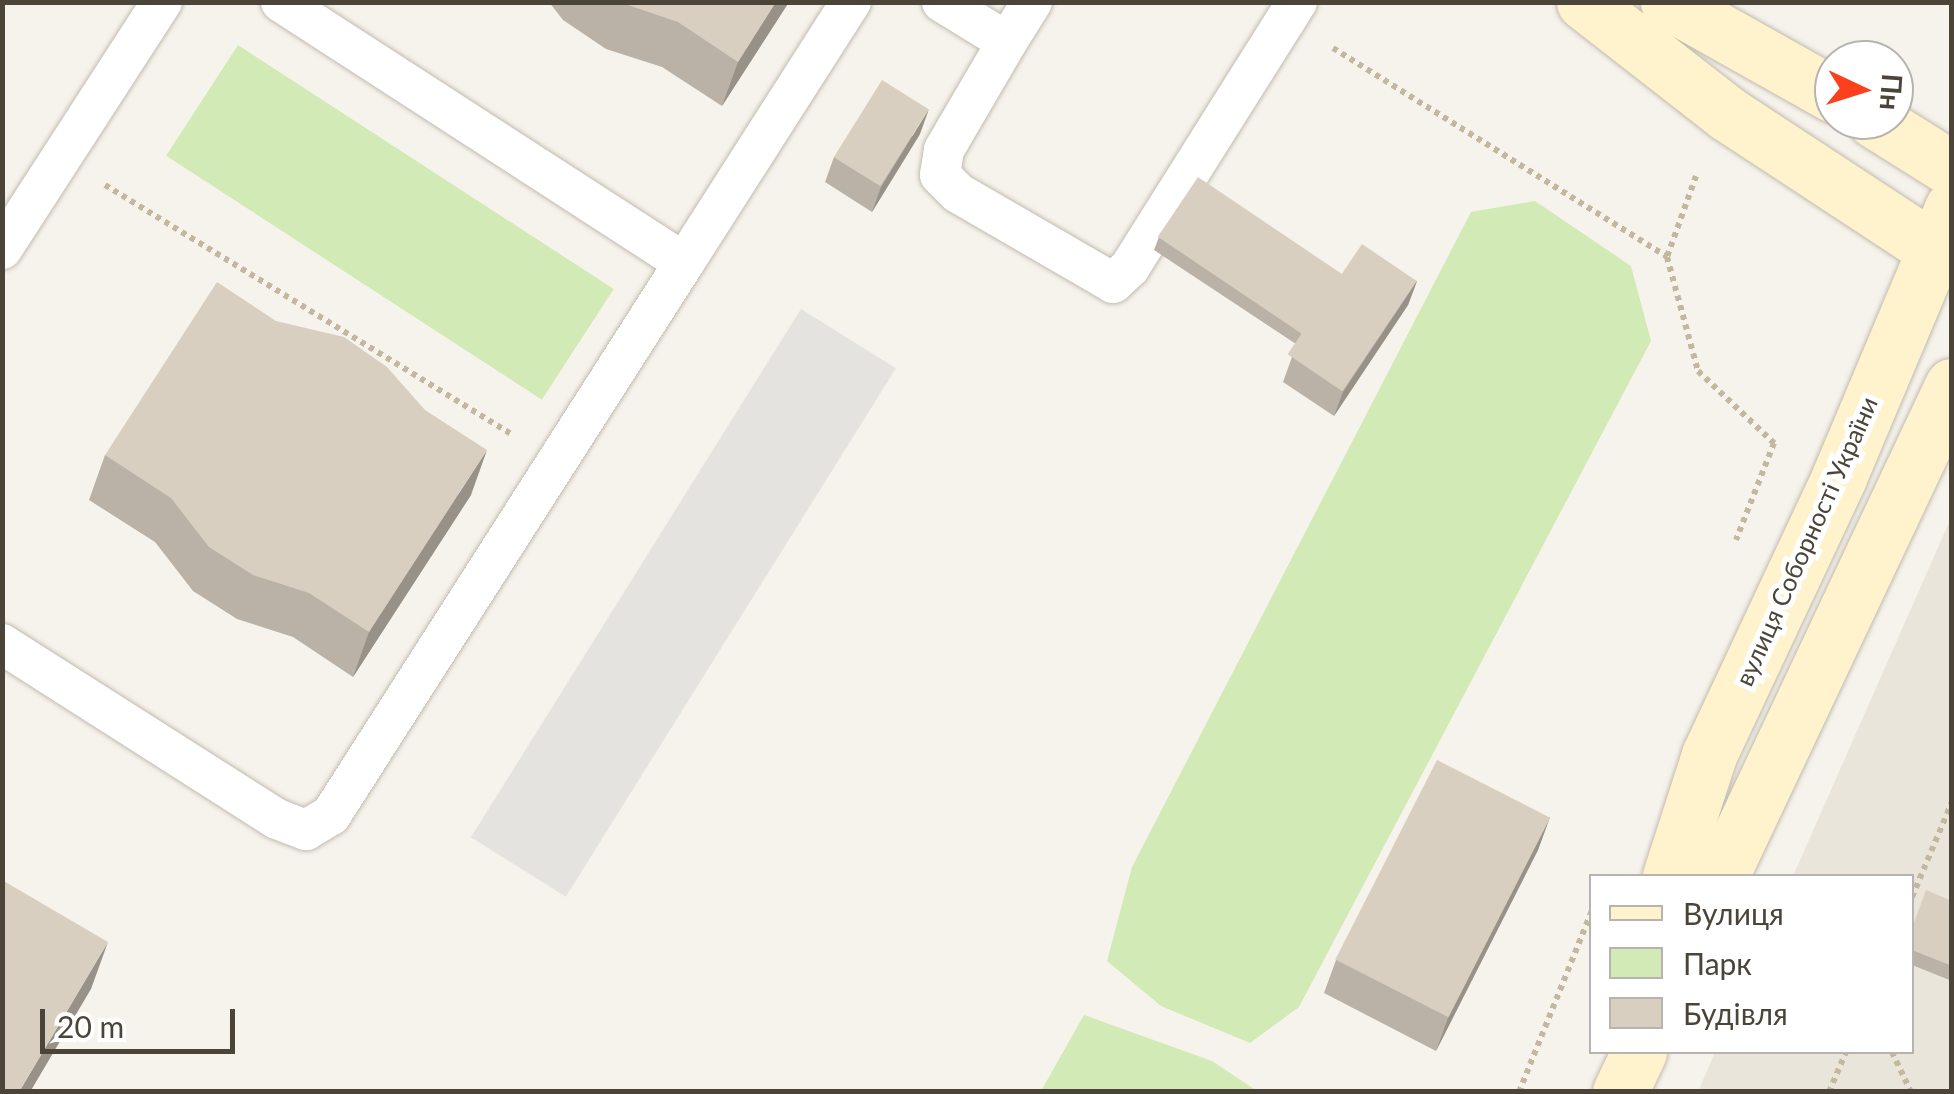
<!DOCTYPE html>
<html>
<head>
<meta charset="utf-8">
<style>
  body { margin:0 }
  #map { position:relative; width:1954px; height:1094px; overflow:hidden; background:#f6f3ec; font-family:Lato,sans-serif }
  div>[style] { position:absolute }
  .residential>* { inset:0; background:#eae5da }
  .green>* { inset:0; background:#d2eab5; transform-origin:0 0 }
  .parking>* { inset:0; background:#e5e3e0; transform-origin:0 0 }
  .path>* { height:6px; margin-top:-3px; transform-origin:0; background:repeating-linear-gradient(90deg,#c4b79f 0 5px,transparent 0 10px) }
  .roads { filter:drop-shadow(0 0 2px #c2bbae) drop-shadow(0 0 2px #c2bbae) }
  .lane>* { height:40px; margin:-20px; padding:0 20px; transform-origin:20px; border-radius:20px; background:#fff }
  .secondary>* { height:55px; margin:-27.5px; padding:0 27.5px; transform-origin:27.5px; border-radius:27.5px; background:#fff3cd }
  .wall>* { inset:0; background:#bab2a6 }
  .shaded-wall>* { inset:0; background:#979187 }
  .building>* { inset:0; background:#d8cfc1; transform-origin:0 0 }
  span { translate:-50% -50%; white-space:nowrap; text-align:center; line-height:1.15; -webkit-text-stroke:10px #fff; paint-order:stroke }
  .street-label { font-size:25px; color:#4b4439 }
  .frame { position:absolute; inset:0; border:5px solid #4b4439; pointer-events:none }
  .legend { position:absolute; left:1589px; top:874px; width:325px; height:180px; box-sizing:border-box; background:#fff; border:2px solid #b7b4b0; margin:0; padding:12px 18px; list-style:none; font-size:30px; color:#4b4439 }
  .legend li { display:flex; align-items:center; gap:20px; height:50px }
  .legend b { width:50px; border:2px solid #b7b4b0 }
  .north { position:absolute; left:1814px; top:40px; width:100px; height:100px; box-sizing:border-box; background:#fff; border:2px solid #b7b4b0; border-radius:50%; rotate:94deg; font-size:28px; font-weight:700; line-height:40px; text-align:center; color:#4b4439 }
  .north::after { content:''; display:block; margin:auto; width:35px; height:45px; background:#fc3f1d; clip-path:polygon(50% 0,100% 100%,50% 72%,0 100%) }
  .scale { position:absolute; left:40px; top:1009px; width:195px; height:45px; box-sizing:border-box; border:5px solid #4b4439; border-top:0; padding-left:12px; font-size:30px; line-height:35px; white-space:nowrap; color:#4b4439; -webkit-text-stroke:8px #fff; paint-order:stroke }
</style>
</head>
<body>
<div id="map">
  <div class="residential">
    <i style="clip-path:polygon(1951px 518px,1951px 1091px,1698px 1092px,1715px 1052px,1912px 1052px,1912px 876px,1793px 876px)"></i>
  </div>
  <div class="green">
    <i style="left:238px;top:45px;width:448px;height:132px;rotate:33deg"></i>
    <i style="clip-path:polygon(1535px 201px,1631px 266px,1651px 341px,1299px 1007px,1250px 1043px,1161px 1006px,1107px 961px,1132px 867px,1471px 212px)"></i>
    <i style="clip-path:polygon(1084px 1015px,1212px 1061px,1257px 1091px,1041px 1091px)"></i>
  </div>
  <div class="parking">
    <i style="left:801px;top:309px;width:112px;height:623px;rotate:32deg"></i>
  </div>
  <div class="path">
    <i style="left:1333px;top:48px;width:394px;rotate:32deg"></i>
    <i style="left:1696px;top:176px;width:86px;rotate:109.7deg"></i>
    <i style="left:1667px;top:257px;width:118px;rotate:74.8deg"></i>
    <i style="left:1698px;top:371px;width:105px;rotate:43.5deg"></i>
    <i style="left:1774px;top:443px;width:104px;rotate:111.4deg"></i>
    <i style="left:105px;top:185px;width:477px;rotate:31.5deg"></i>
    <i style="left:1912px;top:897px;width:103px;rotate:-67.2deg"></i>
    <i style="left:1892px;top:1052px;width:44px;rotate:64.6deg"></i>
    <i style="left:1519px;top:1092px;width:196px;rotate:-68.1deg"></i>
    <i style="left:1829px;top:1092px;width:43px;rotate:-67deg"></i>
  </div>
  <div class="roads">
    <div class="lane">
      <i style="left:281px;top:2px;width:480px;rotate:32.9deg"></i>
      <i style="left:684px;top:263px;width:310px;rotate:-57.4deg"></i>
      <i style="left:942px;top:2px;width:76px;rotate:31.6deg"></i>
      <i style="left:1007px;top:42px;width:47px;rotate:-58deg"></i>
      <i style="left:1007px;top:42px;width:125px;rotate:120.3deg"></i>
      <i style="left:944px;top:150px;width:25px;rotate:99deg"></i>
      <i style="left:940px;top:175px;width:25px;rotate:45deg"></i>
      <i style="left:958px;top:193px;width:179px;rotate:30.1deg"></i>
      <i style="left:1113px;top:283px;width:23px;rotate:-43deg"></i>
      <i style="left:1130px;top:267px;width:313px;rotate:-57.8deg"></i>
      <i style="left:2px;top:249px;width:294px;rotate:-57.1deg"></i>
      <i style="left:2px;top:644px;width:326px;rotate:32.5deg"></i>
      <i style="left:277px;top:819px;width:31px;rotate:21deg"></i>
      <i style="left:306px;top:830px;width:29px;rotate:-31deg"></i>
      <i style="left:331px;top:815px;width:655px;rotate:-57.4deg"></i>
    </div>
    <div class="secondary">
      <i style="left:1584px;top:2px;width:182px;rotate:37.9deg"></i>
      <i style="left:1728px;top:114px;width:268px;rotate:33.3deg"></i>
      <i style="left:1668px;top:2px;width:190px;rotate:29.3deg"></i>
      <i style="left:1874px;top:120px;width:92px;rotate:32.1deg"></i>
      <i style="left:1670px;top:876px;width:127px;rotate:-72.1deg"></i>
      <i style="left:1709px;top:755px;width:307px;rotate:-64.9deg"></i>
      <i style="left:1839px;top:477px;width:292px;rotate:-67.2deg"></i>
      <i style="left:1721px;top:876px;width:542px;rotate:-64.76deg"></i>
      <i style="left:1620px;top:1092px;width:44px;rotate:-64.6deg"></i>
    </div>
  </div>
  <div class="wall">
    <i style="clip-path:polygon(549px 2px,789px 2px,722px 106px,662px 67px,606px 49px,563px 20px)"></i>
    <i style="clip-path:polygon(920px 134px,872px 212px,825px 182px,834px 157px)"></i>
    <i style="clip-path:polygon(1159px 237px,1343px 275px,1417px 281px,1408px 305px,1334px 416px,1283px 382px,1292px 357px,1299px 346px,1154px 250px)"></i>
    <i style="clip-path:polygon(105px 455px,471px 495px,353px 677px,293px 637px,237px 619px,193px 591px,155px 542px,89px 500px)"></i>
    <i style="clip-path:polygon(1550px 817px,1538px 850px,1436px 1051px,1324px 993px,1336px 960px)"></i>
    <i style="clip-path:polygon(1952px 901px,1952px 981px,1912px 965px,1912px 928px)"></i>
  </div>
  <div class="shaded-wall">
    <i style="clip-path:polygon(776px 2px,789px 2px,722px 106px,738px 62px)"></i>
    <i style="clip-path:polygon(929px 109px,920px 134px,872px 212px,881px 187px)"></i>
    <i style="clip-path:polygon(1417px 281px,1408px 305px,1334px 416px,1343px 392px)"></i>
    <i style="clip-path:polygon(487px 450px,471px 495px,353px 677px,369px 632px)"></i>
    <i style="clip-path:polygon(1550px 817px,1538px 850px,1436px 1051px,1448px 1018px)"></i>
    <i style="clip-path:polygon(108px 942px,91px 989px,30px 1092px,19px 1092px)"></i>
  </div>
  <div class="building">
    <i style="clip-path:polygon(619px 2px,776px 2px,738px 62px,678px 22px)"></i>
    <i style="left:882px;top:80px;width:55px;height:91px;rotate:32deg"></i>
    <i style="left:1198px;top:177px;width:175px;height:72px;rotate:34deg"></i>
    <i style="left:1362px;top:244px;width:66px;height:133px;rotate:34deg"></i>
    <i style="clip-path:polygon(217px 282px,276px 321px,344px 337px,387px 367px,425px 410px,487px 450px,369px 632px,309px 593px,253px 575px,209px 547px,171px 498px,105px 455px)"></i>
    <i style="left:1437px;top:760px;width:127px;height:224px;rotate:27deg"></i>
    <i style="clip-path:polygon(2px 880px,108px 942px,19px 1092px,2px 1092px)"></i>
    <i style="clip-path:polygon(1926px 890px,1952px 901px,1952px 966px,1912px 950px,1912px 928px)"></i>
  </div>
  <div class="street-label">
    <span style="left:1806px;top:541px;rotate:-66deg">вулиця Соборності України</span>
  </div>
  <div class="frame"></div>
  <ul class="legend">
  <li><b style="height:12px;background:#fff3cd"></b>Вулиця</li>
  <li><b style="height:28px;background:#d2eab5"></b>Парк</li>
  <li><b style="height:28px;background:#d8cfc1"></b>Будівля</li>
  </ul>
  <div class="north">Пн</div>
  <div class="scale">20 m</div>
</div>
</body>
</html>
